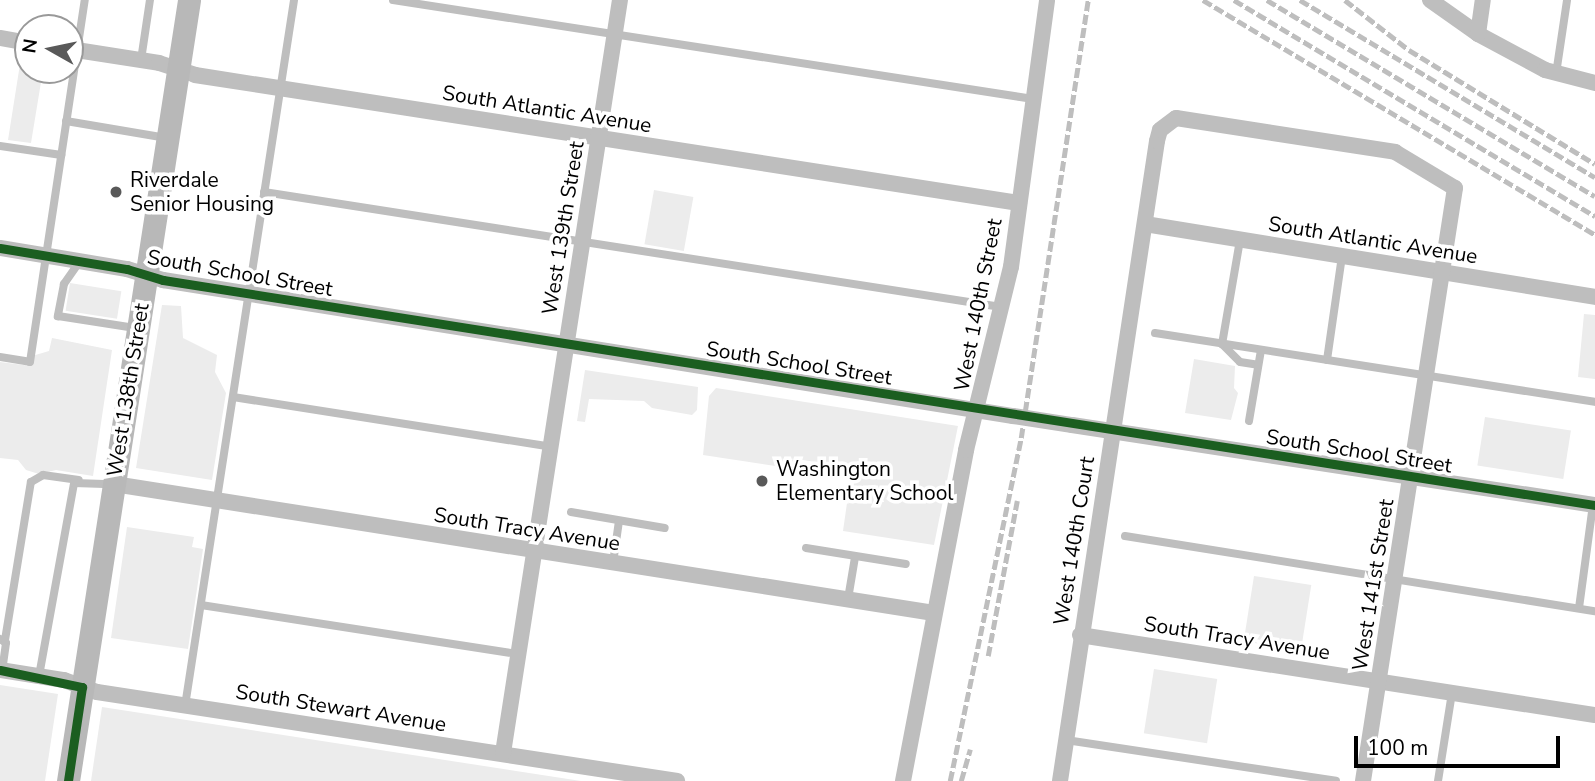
<!DOCTYPE html>
<html>
<head>
<meta charset="utf-8">
<style>
  body { margin:0 }
  #map { position:relative; width:1595px; height:781px; overflow:hidden; background:#fff; font-family:"Nunito Sans",sans-serif }
  div>[style] { position:absolute }
  .green>* { inset:0; background:#ececec; transform-origin:0 0 }
  .lane>* { height:8px; margin:-4px; padding:0 4px; transform-origin:4px; border-radius:4px; background:#bebebe }
  .street>* { height:16px; margin:-8px; padding:0 8px; transform-origin:8px; border-radius:8px; background:#bebebe }
  .secondary>* { height:23px; margin:-11.5px; padding:0 11.5px; transform-origin:11.5px; border-radius:11.5px; background:#b8b8b8 }
  .rail>* { height:4.5px; margin-top:-2.25px; transform-origin:0; background:repeating-linear-gradient(90deg,#bebebe 0 10px,transparent 0 13.5px) }
  .street-bridge>* { height:16px; margin:-8px; padding:0 8px; transform-origin:8px; border-radius:8px; background:#bebebe }
  .cycleway>* { height:9px; margin:-4.5px; padding:0 4.5px; transform-origin:4.5px; border-radius:4.5px; background:#1b5e20 }
  .dots>* { width:19px; height:19px; translate:-50% -50%; box-sizing:border-box; border:4px solid #fff; border-radius:50% }
  span { translate:-50% -50%; white-space:nowrap; text-align:center; line-height:1.15; -webkit-text-stroke:7px #fff; paint-order:stroke }
  .street-label { font-size:21px; color:#000 }
  .poi-label { font-size:21px; color:#000 }
  .left { translate:0 -50%; text-align:left }
  .north { position:absolute; left:14px; top:14px; width:70px; height:70px; box-sizing:border-box; background:#fff; border:2px solid #999; border-radius:50%; rotate:279deg; font-size:19px; font-weight:700; line-height:28px; text-align:center; color:#000 }
  .north::after { content:''; display:block; margin:auto; width:24px; height:32px; background:#595959; clip-path:polygon(50% 0,100% 100%,50% 72%,0 100%) }
  .scale { position:absolute; left:1354px; top:736px; width:206px; height:32px; box-sizing:border-box; border:4px solid #000; border-top:0; padding-left:9px; font-size:21px; line-height:24px; white-space:nowrap; color:#000; -webkit-text-stroke:5px #fff; paint-order:stroke }
</style>
</head>
<body>
<div id="map">
  <div class="green">
    <i style="clip-path:polygon(20px 64px,28px 65px,28px 70px,43px 70px,31px 143px,8px 140px)"></i>
    <i style="left:654px;top:190px;width:40px;height:55px;rotate:10deg"></i>
    <i style="left:70px;top:283px;width:52px;height:28px;rotate:9deg"></i>
    <i style="clip-path:polygon(162px 305px,181px 306px,183px 338px,217px 355px,215px 372px,226px 393px,212px 480px,136px 468px)"></i>
    <i style="clip-path:polygon(1584px 314px,1595px 315px,1595px 379px,1578px 377px)"></i>
    <i style="clip-path:polygon(52px 338px,112px 350px,93px 476px,56px 470px,39px 474px,26px 470px,18px 460px,0 458px,0 362px,31px 366px,32px 356px,49px 351px)"></i>
    <i style="clip-path:polygon(1194px 359px,1235px 366px,1234px 388px,1238px 393px,1231px 420px,1185px 413px)"></i>
    <i style="clip-path:polygon(585px 370px,698px 387px,697px 410px,692px 415px,652px 408px,644px 401px,589px 399px,585px 422px,577px 421px)"></i>
    <i style="clip-path:polygon(716px 388px,958px 426px,934px 545px,843px 531px,852px 468px,797px 459px,795px 469px,703px 455px,709px 396px)"></i>
    <i style="left:1485px;top:417px;width:87px;height:49px;rotate:9deg"></i>
    <i style="clip-path:polygon(127px 527px,194px 537px,192px 547px,203px 549px,188px 649px,111px 638px)"></i>
    <i style="left:1254px;top:576px;width:58px;height:66px;rotate:9deg"></i>
    <i style="left:1154px;top:669px;width:64px;height:65px;rotate:9deg"></i>
    <i style="clip-path:polygon(0 685px,58px 694px,45px 781px,0 781px)"></i>
    <i style="clip-path:polygon(102px 707px,581px 781px,91px 781px)"></i>
  </div>
  <div class="lane">
    <i style="left:393px;top:0;width:648px;rotate:8.79deg"></i>
    <i style="left:141px;top:60px;width:61px;rotate:-81.5deg"></i>
    <i style="left:1556px;top:74px;width:75px;rotate:-81.5deg"></i>
    <i style="left:66px;top:121px;width:102px;rotate:9.6deg"></i>
    <i style="left:0;top:146px;width:62px;rotate:8.4deg"></i>
    <i style="left:264px;top:192px;width:746px;rotate:8.87deg"></i>
    <i style="left:1240px;top:240px;width:106px;rotate:99.8deg"></i>
    <i style="left:1222px;top:344px;width:25px;rotate:45deg"></i>
    <i style="left:1240px;top:362px;width:18px;rotate:9deg"></i>
    <i style="left:80px;top:261px;width:28px;rotate:125deg"></i>
    <i style="left:64px;top:284px;width:33px;rotate:101deg"></i>
    <i style="left:58px;top:316px;width:78px;rotate:8.9deg"></i>
    <i style="left:1155px;top:333px;width:445px;rotate:8.9deg"></i>
    <i style="left:0;top:357px;width:30px;rotate:9deg"></i>
    <i style="left:30px;top:362px;width:366px;rotate:-81.4deg"></i>
    <i style="left:1327px;top:360px;width:105px;rotate:-81.8deg"></i>
    <i style="left:233px;top:397px;width:322px;rotate:8.9deg"></i>
    <i style="left:1249px;top:421px;width:72px;rotate:-80.4deg"></i>
    <i style="left:571px;top:512px;width:95px;rotate:9.7deg"></i>
    <i style="left:1125px;top:536px;width:476px;rotate:9.1deg"></i>
    <i style="left:806px;top:548px;width:101px;rotate:9.1deg"></i>
    <i style="left:613px;top:563px;width:42px;rotate:-81.9deg"></i>
    <i style="left:848px;top:599px;width:43px;rotate:-80.5deg"></i>
    <i style="left:201px;top:605px;width:322px;rotate:8.8deg"></i>
    <i style="left:1579px;top:608px;width:104px;rotate:-82.3deg"></i>
    <i style="left:0;top:639px;width:7px;rotate:34deg"></i>
    <i style="left:6px;top:643px;width:27px;rotate:98deg"></i>
    <i style="left:5px;top:640px;width:160px;rotate:-80.7deg"></i>
    <i style="left:31px;top:482px;width:14px;rotate:-30deg"></i>
    <i style="left:43px;top:475px;width:36px;rotate:8deg"></i>
    <i style="left:39px;top:676px;width:196px;rotate:-79.7deg"></i>
    <i style="left:74px;top:483px;width:38px;rotate:2deg"></i>
    <i style="left:185px;top:706px;width:714px;rotate:-81.22deg"></i>
    <i style="left:1066px;top:740px;width:273px;rotate:8.6deg"></i>
    <i style="left:1438px;top:781px;width:89px;rotate:-81deg"></i>
  </div>
  <div class="street">
    <i style="left:1430px;top:0;width:59px;rotate:35.3deg"></i>
    <i style="left:1478px;top:34px;width:76px;rotate:28.2deg"></i>
    <i style="left:1545px;top:70px;width:52px;rotate:14.6deg"></i>
    <i style="left:1478px;top:34px;width:34px;rotate:-82deg"></i>
    <i style="left:0;top:38px;width:28px;rotate:10deg"></i>
    <i style="left:70px;top:49px;width:90px;rotate:8.9deg"></i>
    <i style="left:159px;top:63px;width:38px;rotate:18deg"></i>
    <i style="left:195px;top:75px;width:834px;rotate:8.83deg"></i>
    <i style="left:1145px;top:224px;width:456px;rotate:9.2deg"></i>
    <i style="left:0;top:248px;width:129px;rotate:9.4deg"></i>
    <i style="left:127px;top:269px;width:38px;rotate:17deg"></i>
    <i style="left:163px;top:280px;width:861px;rotate:9.09deg"></i>
    <i style="left:1072px;top:425px;width:529px;rotate:8.7deg"></i>
    <i style="left:114px;top:484px;width:830px;rotate:8.94deg"></i>
    <i style="left:1080px;top:635px;width:521px;rotate:8.83deg"></i>
    <i style="left:0;top:670px;width:65px;rotate:8.9deg"></i>
    <i style="left:64px;top:680px;width:35px;rotate:20deg"></i>
    <i style="left:97px;top:692px;width:587px;rotate:8.72deg"></i>
    <i style="left:503px;top:753px;width:762px;rotate:-81.17deg"></i>
    <i style="left:903px;top:781px;width:337px;rotate:-79.2deg"></i>
    <i style="left:966px;top:450px;width:188px;rotate:-76.2deg"></i>
    <i style="left:1011px;top:267px;width:269px;rotate:-82.3deg"></i>
    <i style="left:1060px;top:781px;width:647px;rotate:-81.38deg"></i>
    <i style="left:1157px;top:141px;width:11px;rotate:-75deg"></i>
    <i style="left:1160px;top:130px;width:20px;rotate:-37deg"></i>
    <i style="left:1176px;top:118px;width:222px;rotate:8.8deg"></i>
    <i style="left:1395px;top:152px;width:70px;rotate:31deg"></i>
    <i style="left:1455px;top:188px;width:600px;rotate:98.82deg"></i>
  </div>
  <div class="secondary">
    <i style="left:68px;top:781px;width:790px;rotate:-81.19deg"></i>
  </div>
  <div class="rail">
    <i style="left:1203px;top:0;width:457px;rotate:30.9deg"></i>
    <i style="left:1234px;top:0;width:421px;rotate:30.9deg"></i>
    <i style="left:1267px;top:0;width:382px;rotate:30.9deg"></i>
    <i style="left:1300px;top:0;width:344px;rotate:31deg"></i>
    <i style="left:1345px;top:0;width:81px;rotate:38deg"></i>
    <i style="left:1409px;top:50px;width:218px;rotate:31.5deg"></i>
    <i style="left:988px;top:656px;width:158px;rotate:-79.4deg"></i>
    <i style="left:950px;top:781px;width:350px;rotate:-78.3deg"></i>
    <i style="left:1021px;top:438px;width:443px;rotate:-81.3deg"></i>
    <i style="left:961px;top:781px;width:33px;rotate:-74deg"></i>
  </div>
  <div class="street-bridge">
    <i style="left:1013px;top:416px;width:60px;rotate:8.7deg"></i>
  </div>
  <div class="cycleway">
    <i style="left:0;top:248px;width:129px;rotate:9.4deg"></i>
    <i style="left:127px;top:269px;width:38px;rotate:17deg"></i>
    <i style="left:163px;top:280px;width:1450px;rotate:8.93deg"></i>
    <i style="left:0;top:670px;width:84px;rotate:11.7deg"></i>
    <i style="left:82px;top:687px;width:95px;rotate:98.5deg"></i>
  </div>
  <div class="dots">
    <i style="left:116px;top:192px;background:#595959"></i>
    <i style="left:762px;top:481px;background:#595959"></i>
  </div>
  <div class="street-label">
    <span style="left:547px;top:109px;rotate:9deg">South Atlantic Avenue</span>
    <span style="left:563px;top:228px;rotate:-81deg">West 139th Street</span>
    <span style="left:1373px;top:240px;rotate:9deg">South Atlantic Avenue</span>
    <span style="left:240px;top:273px;rotate:10deg">South School Street</span>
    <span style="left:978px;top:305px;rotate:-79deg">West 140th Street</span>
    <span style="left:799px;top:363px;rotate:9deg">South School Street</span>
    <span style="left:128px;top:390px;rotate:-81deg">West 138th Street</span>
    <span style="left:1359px;top:451px;rotate:9deg">South School Street</span>
    <span style="left:527px;top:529px;rotate:9deg">South Tracy Avenue</span>
    <span style="left:1074px;top:541px;rotate:-81deg">West 140th Court</span>
    <span style="left:1373px;top:585px;rotate:-81deg">West 141st Street</span>
    <span style="left:1237px;top:638px;rotate:9deg">South Tracy Avenue</span>
    <span style="left:341px;top:708px;rotate:9deg">South Stewart Avenue</span>
  </div>
  <div class="poi-label">
    <span class="left" style="left:130px;top:192px">Riverdale<br>Senior Housing</span>
    <span class="left" style="left:776px;top:481px">Washington<br>Elementary School</span>
  </div>
  <div class="north">N</div>
  <div class="scale">100 m</div>
</div>
</body>
</html>
